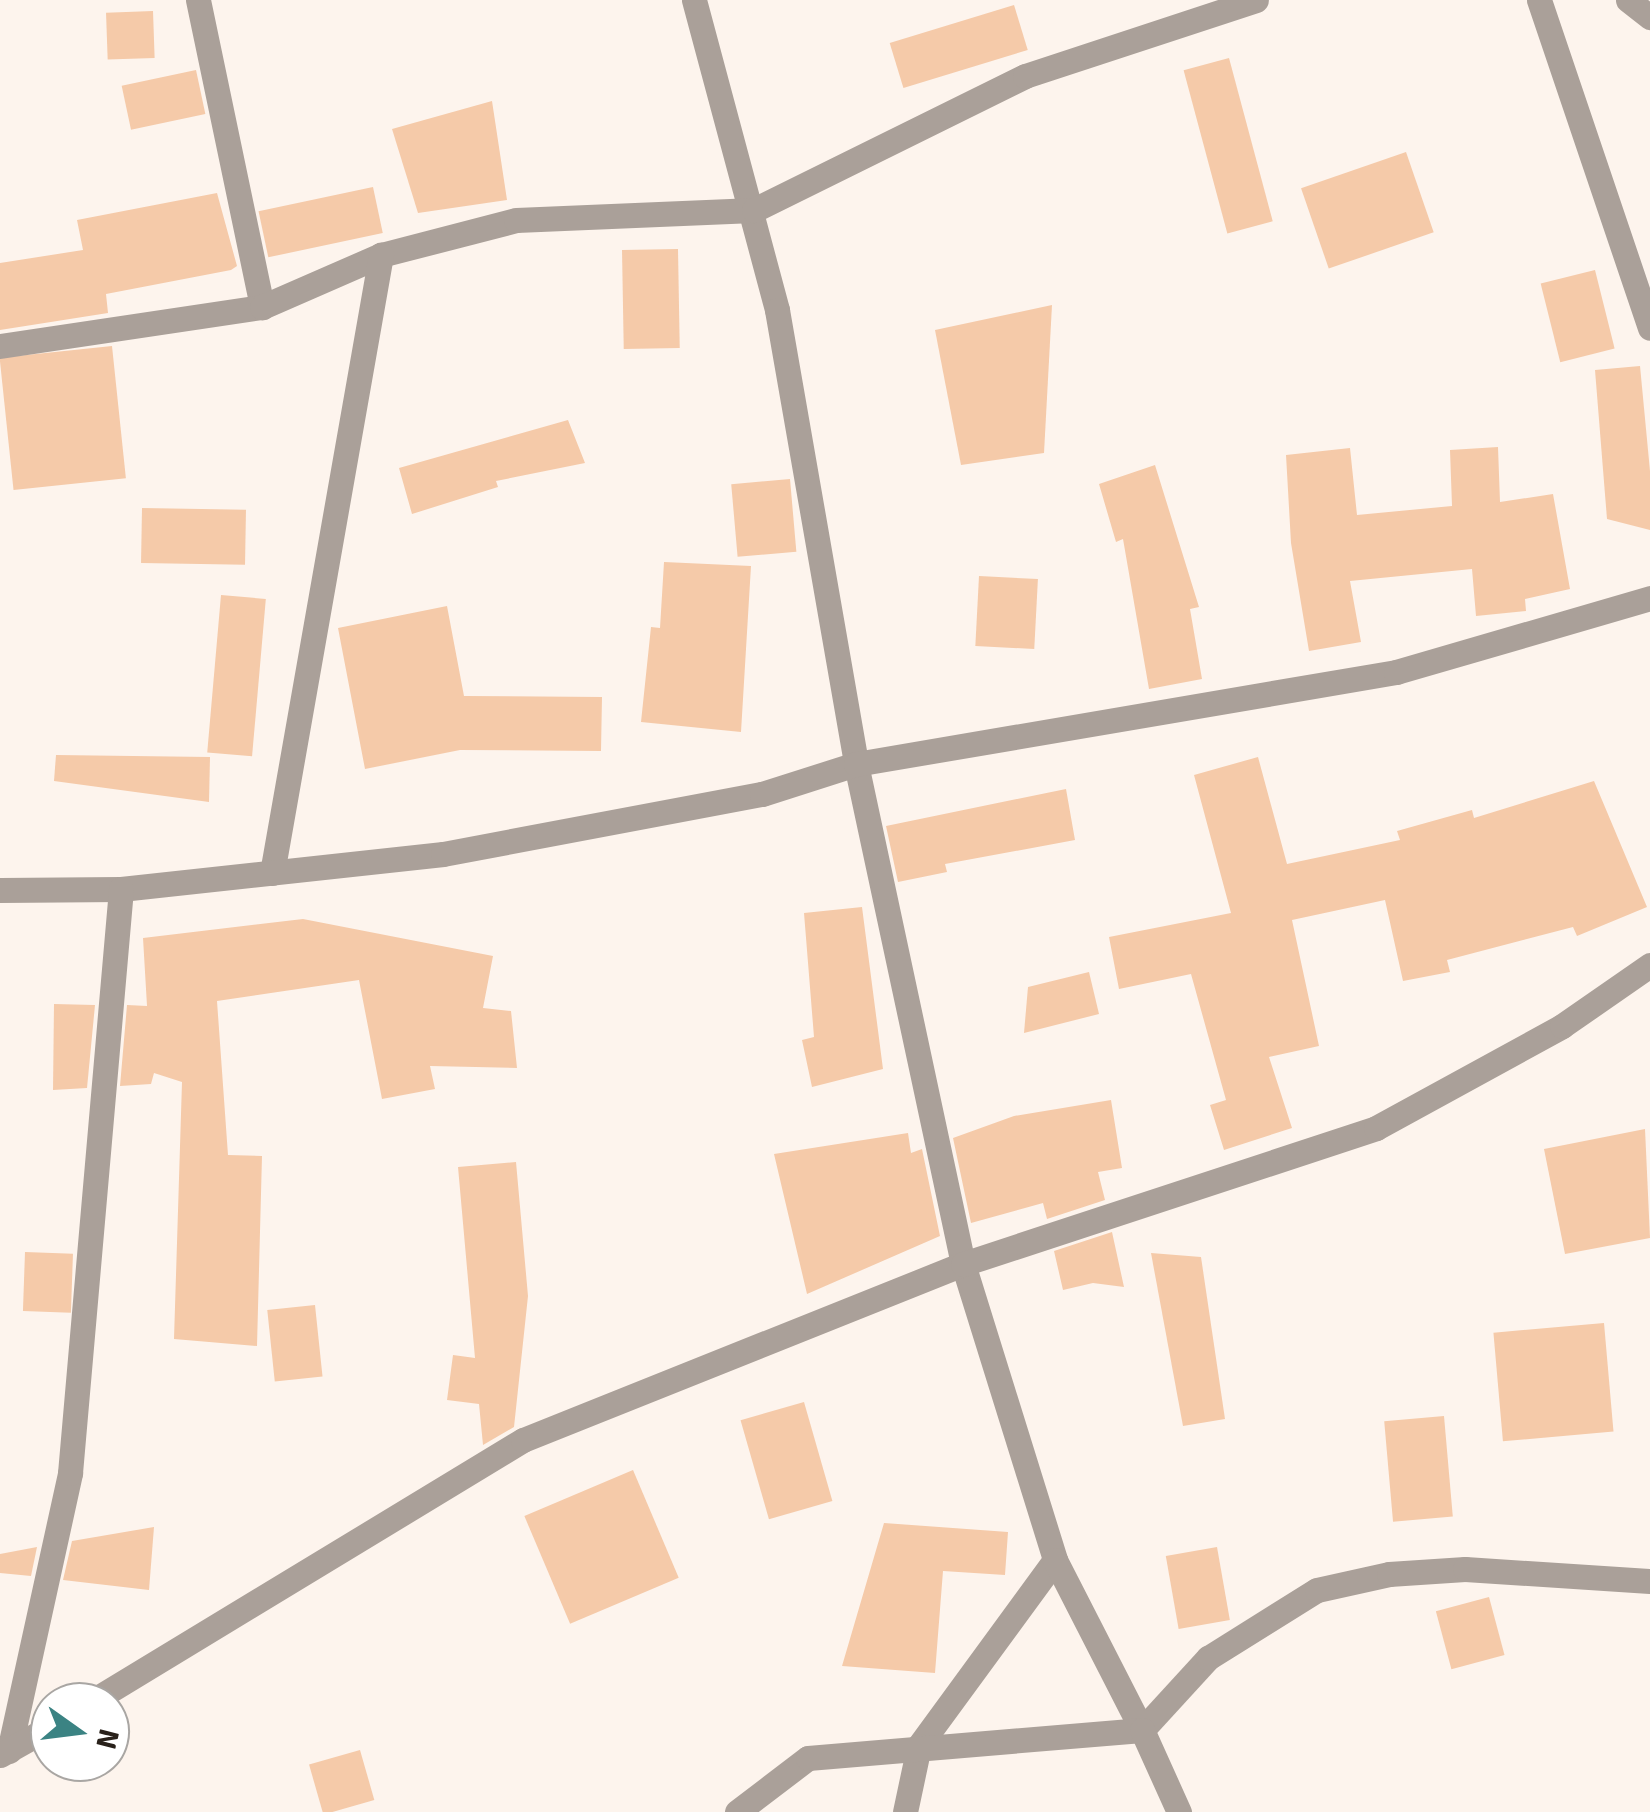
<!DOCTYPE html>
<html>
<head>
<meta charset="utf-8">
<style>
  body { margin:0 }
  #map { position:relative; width:1650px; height:1812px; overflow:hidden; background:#fdf4ed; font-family:Signika,sans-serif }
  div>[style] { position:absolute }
  .building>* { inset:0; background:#f5caa9; transform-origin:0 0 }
  .street>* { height:25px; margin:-12.5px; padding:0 12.5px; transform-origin:12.5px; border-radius:12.5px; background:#aaa099 }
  span { translate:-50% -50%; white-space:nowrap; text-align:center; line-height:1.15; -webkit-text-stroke:10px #fff; paint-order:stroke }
  .north { position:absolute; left:30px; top:1682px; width:100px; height:100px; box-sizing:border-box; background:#fff; border:2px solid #a9a6a3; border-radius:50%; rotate:104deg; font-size:28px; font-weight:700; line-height:40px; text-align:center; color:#29211a }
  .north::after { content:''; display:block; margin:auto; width:35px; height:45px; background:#3b8383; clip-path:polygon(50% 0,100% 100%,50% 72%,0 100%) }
</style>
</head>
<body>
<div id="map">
  <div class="building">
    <i style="left:1014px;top:5px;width:47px;height:130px;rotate:73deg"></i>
    <i style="left:153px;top:11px;width:47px;height:47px;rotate:88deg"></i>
    <i style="left:1229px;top:58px;width:169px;height:47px;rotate:75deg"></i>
    <i style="left:196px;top:70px;width:45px;height:76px;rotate:78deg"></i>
    <i style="clip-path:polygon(492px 101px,507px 200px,418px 213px,392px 129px)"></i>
    <i style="left:1406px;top:152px;width:85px;height:111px;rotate:71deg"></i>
    <i style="left:373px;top:187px;width:47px;height:117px;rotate:78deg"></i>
    <i style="clip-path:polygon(217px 193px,237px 266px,231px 270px,106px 294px,108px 313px,0 330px,0 263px,83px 250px,77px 220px)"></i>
    <i style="left:678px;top:249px;width:99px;height:56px;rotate:89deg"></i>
    <i style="left:1595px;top:270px;width:81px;height:56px;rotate:76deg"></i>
    <i style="clip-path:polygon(1052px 305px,1044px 453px,961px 465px,935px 330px)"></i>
    <i style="left:112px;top:346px;width:133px;height:113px;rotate:84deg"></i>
    <i style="clip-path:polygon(1640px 366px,1650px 471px,1650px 530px,1607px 519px,1595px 370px)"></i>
    <i style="clip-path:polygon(568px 420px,585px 463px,496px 481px,498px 487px,412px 514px,399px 468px)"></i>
    <i style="clip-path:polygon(1498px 447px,1500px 502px,1553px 494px,1570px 589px,1525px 599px,1526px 611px,1476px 616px,1472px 569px,1350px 581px,1361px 642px,1309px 651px,1291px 543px,1286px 455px,1350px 448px,1357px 515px,1452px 506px,1450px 450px)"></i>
    <i style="clip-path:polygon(1155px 465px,1199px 607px,1190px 609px,1202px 679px,1149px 689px,1123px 539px,1116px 542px,1099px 484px)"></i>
    <i style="left:790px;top:479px;width:73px;height:59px;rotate:85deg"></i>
    <i style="left:142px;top:508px;width:104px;height:55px;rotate:1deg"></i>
    <i style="clip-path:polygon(664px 562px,751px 566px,741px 732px,641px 722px,651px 627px,660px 628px)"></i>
    <i style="left:979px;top:576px;width:59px;height:70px;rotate:3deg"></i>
    <i style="left:221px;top:595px;width:45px;height:158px;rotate:5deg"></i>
    <i style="clip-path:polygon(447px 606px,464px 696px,602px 697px,601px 751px,460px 750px,365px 769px,338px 628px)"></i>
    <i style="clip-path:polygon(56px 755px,210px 757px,209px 802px,54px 781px)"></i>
    <i style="clip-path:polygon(1258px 757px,1287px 864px,1400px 840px,1397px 831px,1472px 810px,1474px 818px,1594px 781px,1647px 907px,1577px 936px,1573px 927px,1447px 960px,1450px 972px,1403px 981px,1385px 900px,1292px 920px,1319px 1046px,1269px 1057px,1292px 1128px,1224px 1150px,1210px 1105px,1226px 1100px,1191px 974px,1119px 989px,1109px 937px,1231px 913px,1194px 775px)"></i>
    <i style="clip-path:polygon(1066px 789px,1075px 840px,945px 864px,947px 872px,898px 882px,886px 826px)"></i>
    <i style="clip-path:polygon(862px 907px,883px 1069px,812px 1087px,802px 1040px,814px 1037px,804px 913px)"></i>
    <i style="clip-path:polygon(303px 919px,493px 956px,483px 1008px,511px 1011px,517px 1068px,430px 1066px,435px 1089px,382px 1099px,359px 980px,217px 1001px,228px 1155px,262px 1156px,257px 1346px,174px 1339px,182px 1082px,154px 1073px,151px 1084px,120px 1086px,127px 1005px,147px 1006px,143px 938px)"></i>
    <i style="clip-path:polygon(1089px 972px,1099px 1014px,1024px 1033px,1028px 987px)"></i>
    <i style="clip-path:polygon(54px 1004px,95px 1005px,87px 1088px,53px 1090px)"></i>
    <i style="clip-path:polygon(1111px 1100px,1122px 1168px,1098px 1172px,1105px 1200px,1047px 1219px,1043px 1203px,971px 1223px,953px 1138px,1014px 1116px)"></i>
    <i style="clip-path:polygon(1645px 1129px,1650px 1238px,1565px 1254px,1544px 1149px)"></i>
    <i style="clip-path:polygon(908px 1133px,911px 1153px,922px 1149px,940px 1236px,807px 1294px,774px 1154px)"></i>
    <i style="clip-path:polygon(516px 1162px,528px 1296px,514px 1427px,483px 1445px,479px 1404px,447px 1400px,453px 1355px,475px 1358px,458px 1167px)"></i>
    <i style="clip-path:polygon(1112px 1232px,1124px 1287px,1093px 1283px,1063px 1290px,1054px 1251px)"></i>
    <i style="left:25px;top:1252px;width:48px;height:59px;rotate:2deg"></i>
    <i style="clip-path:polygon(1151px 1253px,1201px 1257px,1225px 1419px,1183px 1426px)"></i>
    <i style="left:315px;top:1305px;width:72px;height:48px;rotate:84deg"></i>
    <i style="left:1604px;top:1323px;width:109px;height:111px;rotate:85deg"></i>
    <i style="left:804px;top:1402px;width:103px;height:66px;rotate:74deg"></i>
    <i style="left:1444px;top:1416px;width:101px;height:60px;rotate:85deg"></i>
    <i style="left:633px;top:1470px;width:117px;height:118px;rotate:67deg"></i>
    <i style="clip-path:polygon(884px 1523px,1008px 1532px,1005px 1575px,943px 1571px,935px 1673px,842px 1666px)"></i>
    <i style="clip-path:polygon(154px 1527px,149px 1590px,63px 1580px,72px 1541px)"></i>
    <i style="clip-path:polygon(37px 1547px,31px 1576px,0 1573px,0 1554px)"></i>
    <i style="left:1217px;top:1547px;width:74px;height:52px;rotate:80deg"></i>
    <i style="left:1489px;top:1597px;width:60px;height:55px;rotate:75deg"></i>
    <i style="left:360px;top:1750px;width:52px;height:53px;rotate:74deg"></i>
  </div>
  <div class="street">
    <i style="left:198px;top:0;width:314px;rotate:78.2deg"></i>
    <i style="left:694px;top:0;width:321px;rotate:75deg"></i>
    <i style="left:777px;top:310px;width:461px;rotate:80.1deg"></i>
    <i style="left:856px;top:764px;width:511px;rotate:77.92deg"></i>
    <i style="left:963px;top:1264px;width:310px;rotate:72.7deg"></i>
    <i style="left:1055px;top:1560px;width:230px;rotate:126.2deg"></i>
    <i style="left:919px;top:1746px;width:67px;rotate:102deg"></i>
    <i style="left:1539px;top:0;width:346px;rotate:71.3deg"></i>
    <i style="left:1628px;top:0;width:28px;rotate:38deg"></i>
    <i style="left:0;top:346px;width:265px;rotate:-8.5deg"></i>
    <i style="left:262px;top:307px;width:130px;rotate:-23.6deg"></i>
    <i style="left:381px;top:255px;width:139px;rotate:-14.5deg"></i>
    <i style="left:516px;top:220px;width:238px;rotate:-2.4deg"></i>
    <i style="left:754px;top:210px;width:302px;rotate:-26.3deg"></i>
    <i style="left:1025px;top:76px;width:243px;rotate:-18.2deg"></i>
    <i style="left:272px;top:873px;width:628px;rotate:-80deg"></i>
    <i style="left:0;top:890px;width:121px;rotate:-0.5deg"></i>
    <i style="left:121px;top:889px;width:324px;rotate:-6.2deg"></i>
    <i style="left:443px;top:854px;width:325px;rotate:-10.7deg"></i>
    <i style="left:762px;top:794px;width:99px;rotate:-17.7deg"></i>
    <i style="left:856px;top:764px;width:548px;rotate:-9.67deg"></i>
    <i style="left:1396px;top:672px;width:265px;rotate:-16.2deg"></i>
    <i style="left:1055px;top:1560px;width:191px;rotate:62.9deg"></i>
    <i style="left:1142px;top:1730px;width:98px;rotate:-47.5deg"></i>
    <i style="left:1208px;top:1658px;width:128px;rotate:-32deg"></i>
    <i style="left:1317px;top:1590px;width:74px;rotate:-12.5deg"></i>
    <i style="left:1389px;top:1574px;width:76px;rotate:-3.8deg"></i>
    <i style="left:1465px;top:1569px;width:185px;rotate:3.7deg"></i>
    <i style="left:91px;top:1702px;width:505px;rotate:-31.24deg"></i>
    <i style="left:523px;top:1440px;width:474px;rotate:-21.8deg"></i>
    <i style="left:963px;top:1264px;width:435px;rotate:-18.2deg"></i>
    <i style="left:1376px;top:1128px;width:212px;rotate:-28.7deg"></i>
    <i style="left:1562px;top:1026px;width:107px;rotate:-34.7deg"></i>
    <i style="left:9px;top:1751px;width:285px;rotate:-77.6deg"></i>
    <i style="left:70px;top:1473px;width:586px;rotate:-85.01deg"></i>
    <i style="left:0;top:1755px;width:57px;rotate:-29.2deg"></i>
    <i style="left:737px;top:1812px;width:89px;rotate:-37.3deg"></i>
    <i style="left:808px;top:1758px;width:335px;rotate:-4.8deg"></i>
    <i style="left:1142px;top:1730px;width:90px;rotate:65.7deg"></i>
  </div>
  <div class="north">N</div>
</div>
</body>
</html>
